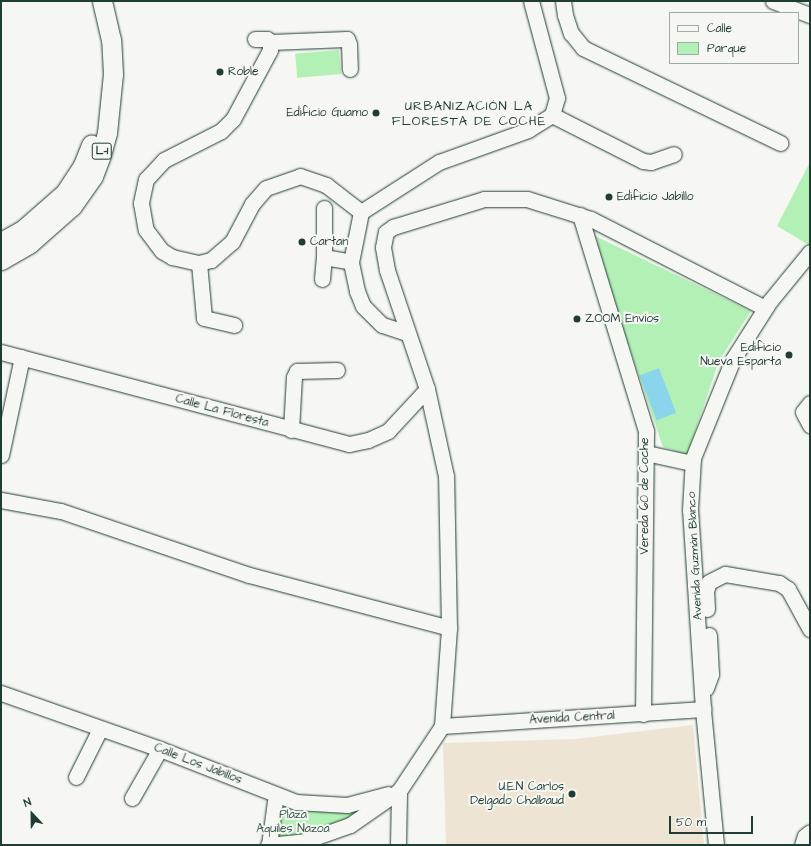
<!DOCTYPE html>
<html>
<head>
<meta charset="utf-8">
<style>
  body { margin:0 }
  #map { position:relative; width:811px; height:846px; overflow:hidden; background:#f6f6f2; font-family:"Architects Daughter",sans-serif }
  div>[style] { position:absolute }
  .built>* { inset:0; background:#ede4d4 }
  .green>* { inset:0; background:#b3f0b6; transform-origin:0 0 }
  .water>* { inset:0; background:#8bd5ec; transform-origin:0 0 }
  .roads { filter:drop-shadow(0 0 1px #1f3d34) drop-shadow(0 0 1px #1f3d34) }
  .minor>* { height:15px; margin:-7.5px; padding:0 7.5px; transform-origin:7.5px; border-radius:7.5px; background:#f6f6f2 }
  .major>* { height:19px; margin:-9.5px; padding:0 9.5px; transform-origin:9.5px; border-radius:9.5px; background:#f6f6f2 }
  .dots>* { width:11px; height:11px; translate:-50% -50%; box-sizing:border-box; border:2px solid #f6f6f2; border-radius:50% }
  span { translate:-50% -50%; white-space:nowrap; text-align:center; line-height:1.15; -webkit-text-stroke:4px #f6f6f2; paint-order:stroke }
  .shield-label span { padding:1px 3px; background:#f6f6f2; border:1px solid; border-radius:3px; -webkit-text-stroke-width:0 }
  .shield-label { font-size:11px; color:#1f3d34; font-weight:700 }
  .poi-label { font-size:12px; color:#1f3d34 }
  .left { translate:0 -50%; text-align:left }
  .right { translate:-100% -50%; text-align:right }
  .street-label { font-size:12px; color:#1f3d34 }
  .park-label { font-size:12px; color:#355848 }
  .neighbourhood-label { font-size:13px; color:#1f3d34; letter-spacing:1px }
  .frame { position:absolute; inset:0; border:2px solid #1f3d34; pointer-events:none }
  .legend { position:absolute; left:669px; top:12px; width:130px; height:52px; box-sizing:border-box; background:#f6f6f2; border:1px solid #a0aca6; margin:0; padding:5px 7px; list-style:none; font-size:12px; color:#1f3d34 }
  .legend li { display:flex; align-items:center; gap:8px; height:20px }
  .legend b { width:20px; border:1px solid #a0aca6 }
  .north { position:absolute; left:12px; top:794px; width:40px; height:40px; -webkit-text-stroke:3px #f6f6f2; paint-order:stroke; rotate:338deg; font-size:11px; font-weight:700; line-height:16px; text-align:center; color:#1f3d34 }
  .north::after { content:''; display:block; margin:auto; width:14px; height:18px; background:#1f3d34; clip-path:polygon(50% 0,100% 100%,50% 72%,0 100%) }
  .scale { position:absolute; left:669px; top:816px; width:84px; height:18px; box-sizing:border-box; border:2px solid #1f3d34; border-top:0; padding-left:5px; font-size:12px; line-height:14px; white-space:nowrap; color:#1f3d34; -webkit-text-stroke:3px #f6f6f2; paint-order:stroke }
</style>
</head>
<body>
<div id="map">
  <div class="built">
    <i style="clip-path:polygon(693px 725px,704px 845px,446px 845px,443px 743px,575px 739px)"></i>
  </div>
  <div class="green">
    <i style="left:339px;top:50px;width:24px;height:44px;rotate:85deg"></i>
    <i style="clip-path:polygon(810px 162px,810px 244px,809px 245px,777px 226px)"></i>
    <i style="clip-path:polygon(591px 234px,751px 311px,719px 361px,687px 455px,663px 447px)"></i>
    <i style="clip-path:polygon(278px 797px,378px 798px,349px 823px,272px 842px)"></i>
  </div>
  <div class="water">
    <i style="left:659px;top:368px;width:48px;height:21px;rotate:69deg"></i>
  </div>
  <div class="roads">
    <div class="minor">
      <i style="left:563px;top:1px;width:14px;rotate:82deg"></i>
      <i style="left:565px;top:15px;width:19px;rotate:72deg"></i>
      <i style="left:571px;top:33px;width:19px;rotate:51deg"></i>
      <i style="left:583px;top:48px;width:219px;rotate:25.7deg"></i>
      <i style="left:773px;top:1px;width:40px;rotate:21deg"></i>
      <i style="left:255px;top:39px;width:12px"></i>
      <i style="left:267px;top:39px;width:4px;rotate:45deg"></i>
      <i style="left:270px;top:42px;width:8px;rotate:90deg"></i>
      <i style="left:270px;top:50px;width:78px;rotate:118.2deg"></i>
      <i style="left:233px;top:119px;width:17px;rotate:135deg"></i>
      <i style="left:221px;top:131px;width:64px;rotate:153deg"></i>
      <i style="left:164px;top:160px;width:26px;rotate:133deg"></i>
      <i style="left:146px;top:179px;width:25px;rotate:102deg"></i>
      <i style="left:141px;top:203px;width:27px;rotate:80deg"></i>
      <i style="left:146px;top:230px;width:26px;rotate:53deg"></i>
      <i style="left:162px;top:251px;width:12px;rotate:31deg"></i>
      <i style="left:172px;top:257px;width:28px;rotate:13deg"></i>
      <i style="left:199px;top:263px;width:12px;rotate:-14deg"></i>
      <i style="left:211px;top:260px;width:28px;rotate:-41deg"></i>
      <i style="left:232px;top:242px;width:43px;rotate:-62.2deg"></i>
      <i style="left:252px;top:204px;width:21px;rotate:-49deg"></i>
      <i style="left:266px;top:188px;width:36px;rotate:-19deg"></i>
      <i style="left:300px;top:176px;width:28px;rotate:19deg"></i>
      <i style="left:326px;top:185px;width:44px;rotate:37.6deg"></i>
      <i style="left:270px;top:42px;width:77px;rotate:-2.2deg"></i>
      <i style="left:347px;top:39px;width:5px;rotate:68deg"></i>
      <i style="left:349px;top:44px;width:25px;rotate:88deg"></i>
      <i style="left:552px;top:115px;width:102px;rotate:26.8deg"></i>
      <i style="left:643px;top:161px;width:8px;rotate:7deg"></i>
      <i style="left:651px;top:162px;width:24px;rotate:-19deg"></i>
      <i style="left:324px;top:208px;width:49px;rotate:90deg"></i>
      <i style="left:580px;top:215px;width:226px;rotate:73deg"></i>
      <i style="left:646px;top:431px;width:283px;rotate:90.6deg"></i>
      <i style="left:199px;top:263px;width:55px;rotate:84.8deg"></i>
      <i style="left:204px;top:318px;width:31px;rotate:13deg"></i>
      <i style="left:322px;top:279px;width:22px;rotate:-85deg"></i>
      <i style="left:324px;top:257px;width:27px;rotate:10deg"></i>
      <i style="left:407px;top:333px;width:26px;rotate:-162deg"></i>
      <i style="left:382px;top:325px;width:27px;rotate:-135deg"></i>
      <i style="left:363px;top:306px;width:16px;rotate:-112deg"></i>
      <i style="left:357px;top:291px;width:30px;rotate:-102deg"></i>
      <i style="left:351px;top:262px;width:51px;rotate:-78.7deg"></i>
      <i style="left:361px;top:212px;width:93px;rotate:-32.7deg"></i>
      <i style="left:439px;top:162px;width:95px;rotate:-19.8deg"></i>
      <i style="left:528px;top:130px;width:28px;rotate:-32deg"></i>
      <i style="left:552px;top:115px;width:18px;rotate:-74deg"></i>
      <i style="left:557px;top:98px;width:100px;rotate:-105deg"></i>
      <i style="left:1px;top:352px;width:360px;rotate:14.8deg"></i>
      <i style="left:349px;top:444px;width:19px;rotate:-12deg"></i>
      <i style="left:368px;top:440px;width:22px;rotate:-24deg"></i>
      <i style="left:388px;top:431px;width:57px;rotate:-47.1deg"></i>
      <i style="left:810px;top:403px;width:11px;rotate:128deg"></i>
      <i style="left:803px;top:412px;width:15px;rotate:62deg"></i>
      <i style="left:291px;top:430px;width:53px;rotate:-86.8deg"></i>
      <i style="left:294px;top:377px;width:7px;rotate:-63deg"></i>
      <i style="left:297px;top:371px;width:40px;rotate:-1.4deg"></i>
      <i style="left:646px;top:453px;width:47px;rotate:12.3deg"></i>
      <i style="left:1px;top:455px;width:100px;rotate:-77.9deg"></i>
      <i style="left:1px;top:500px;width:61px;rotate:10.4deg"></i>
      <i style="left:61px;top:511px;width:199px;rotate:18.8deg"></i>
      <i style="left:249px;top:575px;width:207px;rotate:14.8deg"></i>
      <i style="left:707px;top:609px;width:18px;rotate:-93deg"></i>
      <i style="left:706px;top:591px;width:9px;rotate:-72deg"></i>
      <i style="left:709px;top:582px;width:18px;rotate:-27deg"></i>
      <i style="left:725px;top:574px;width:55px;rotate:9.5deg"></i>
      <i style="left:779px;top:583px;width:11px;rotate:34deg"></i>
      <i style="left:788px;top:589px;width:46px;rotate:61.2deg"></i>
      <i style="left:706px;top:688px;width:15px;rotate:-70deg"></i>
      <i style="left:711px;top:674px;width:39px;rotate:-93deg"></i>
      <i style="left:1px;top:693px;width:169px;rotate:19.4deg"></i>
      <i style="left:160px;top:749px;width:146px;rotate:21.3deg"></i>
      <i style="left:296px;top:802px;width:51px;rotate:3.4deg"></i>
      <i style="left:347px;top:805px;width:42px;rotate:-15deg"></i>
      <i style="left:442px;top:726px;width:262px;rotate:-3.7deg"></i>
      <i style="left:76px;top:777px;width:54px;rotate:-63.4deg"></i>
      <i style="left:132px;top:798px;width:56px;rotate:-60.3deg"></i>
      <i style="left:268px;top:845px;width:37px;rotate:-6deg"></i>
      <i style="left:305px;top:841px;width:48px;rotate:-19.6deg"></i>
      <i style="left:350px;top:825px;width:60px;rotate:-34.8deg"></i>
      <i style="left:399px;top:791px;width:78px;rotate:-56.5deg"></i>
      <i style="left:442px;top:726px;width:98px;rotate:-85.9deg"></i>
      <i style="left:449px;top:628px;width:152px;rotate:-91.1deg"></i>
      <i style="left:446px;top:476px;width:89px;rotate:-102.3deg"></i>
      <i style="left:427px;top:389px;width:126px;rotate:-108.6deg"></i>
      <i style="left:387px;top:270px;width:23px;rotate:-100deg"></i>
      <i style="left:383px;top:247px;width:15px;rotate:-79deg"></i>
      <i style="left:386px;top:232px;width:9px;rotate:-36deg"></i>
      <i style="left:393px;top:227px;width:95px;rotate:-17.1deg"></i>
      <i style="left:484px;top:199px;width:43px"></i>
      <i style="left:527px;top:199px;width:67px;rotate:17.4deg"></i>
      <i style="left:591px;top:219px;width:195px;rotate:27.1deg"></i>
      <i style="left:269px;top:845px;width:51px;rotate:-82.2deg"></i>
      <i style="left:398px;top:845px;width:54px;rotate:-88.9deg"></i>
      <i style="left:716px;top:845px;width:137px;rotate:-95.5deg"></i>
      <i style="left:703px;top:709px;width:199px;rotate:-93.7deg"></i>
      <i style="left:690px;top:510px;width:52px;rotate:-86.7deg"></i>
      <i style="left:693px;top:458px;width:107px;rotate:-68deg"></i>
      <i style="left:733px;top:359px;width:69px;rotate:-57.5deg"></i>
      <i style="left:770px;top:301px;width:63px;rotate:-50.8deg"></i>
      <i style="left:802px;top:845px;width:9px;rotate:-72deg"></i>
      <i style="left:805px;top:836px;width:6px;rotate:-39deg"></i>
    </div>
    <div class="major">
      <i style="left:1px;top:242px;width:26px;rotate:-29deg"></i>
      <i style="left:24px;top:229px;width:55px;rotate:-41.3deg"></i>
      <i style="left:65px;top:193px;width:33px;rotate:-57deg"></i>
      <i style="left:83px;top:165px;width:22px;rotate:-68deg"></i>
      <i style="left:1px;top:260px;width:32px;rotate:-30deg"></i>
      <i style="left:29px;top:244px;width:57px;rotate:-41.5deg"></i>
      <i style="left:72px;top:206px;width:37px;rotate:-55deg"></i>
      <i style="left:93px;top:176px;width:22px;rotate:-69deg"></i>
      <i style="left:101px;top:155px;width:23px;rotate:-75deg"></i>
      <i style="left:107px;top:133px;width:59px;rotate:-84.2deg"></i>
      <i style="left:113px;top:74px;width:34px;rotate:-93deg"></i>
      <i style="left:111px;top:40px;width:40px;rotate:-103deg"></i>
    </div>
  </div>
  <div class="dots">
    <i style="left:220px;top:72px;background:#1f3d34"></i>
    <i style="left:376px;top:113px;background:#1f3d34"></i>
    <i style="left:609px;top:197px;background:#1f3d34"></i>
    <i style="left:302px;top:242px;background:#1f3d34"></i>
    <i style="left:577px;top:319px;background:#1f3d34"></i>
    <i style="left:789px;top:355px;background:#1f3d34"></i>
    <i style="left:572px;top:794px;background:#1f3d34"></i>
  </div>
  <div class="shield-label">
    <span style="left:102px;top:151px">L-1</span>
  </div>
  <div class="poi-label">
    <span class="left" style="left:228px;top:72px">Roble</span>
    <span class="right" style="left:368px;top:113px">Edificio Guamo</span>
    <span class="left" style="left:617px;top:197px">Edificio Jabillo</span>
    <span class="left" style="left:310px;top:242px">Cartan</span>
    <span class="left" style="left:585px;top:319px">ZOOM Envíos</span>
    <span class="right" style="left:781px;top:355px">Edificio<br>Nueva Esparta</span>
    <span class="right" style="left:564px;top:794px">U.E.N Carlos<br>Delgado Chalbaud</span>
  </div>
  <div class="street-label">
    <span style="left:222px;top:411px;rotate:15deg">Calle La Floresta</span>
    <span style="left:645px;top:496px;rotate:-90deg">Vereda 60 de Coche</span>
    <span style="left:695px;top:556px;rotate:-93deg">Avenida Guzmán Blanco</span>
    <span style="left:572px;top:718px;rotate:-3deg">Avenida Central</span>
    <span style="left:198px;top:764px;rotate:21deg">Calle Los Jabillos</span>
  </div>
  <div class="park-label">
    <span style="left:293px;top:822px">Plaza<br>Aquiles Nazoa</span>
  </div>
  <div class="neighbourhood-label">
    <span style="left:469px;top:114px">URBANIZACIÓN LA<br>FLORESTA DE COCHE</span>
  </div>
  <div class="frame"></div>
  <ul class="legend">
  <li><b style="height:5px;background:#f6f6f2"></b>Calle</li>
  <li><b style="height:11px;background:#b3f0b6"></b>Parque</li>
  </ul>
  <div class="north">N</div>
  <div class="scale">50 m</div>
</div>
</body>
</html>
